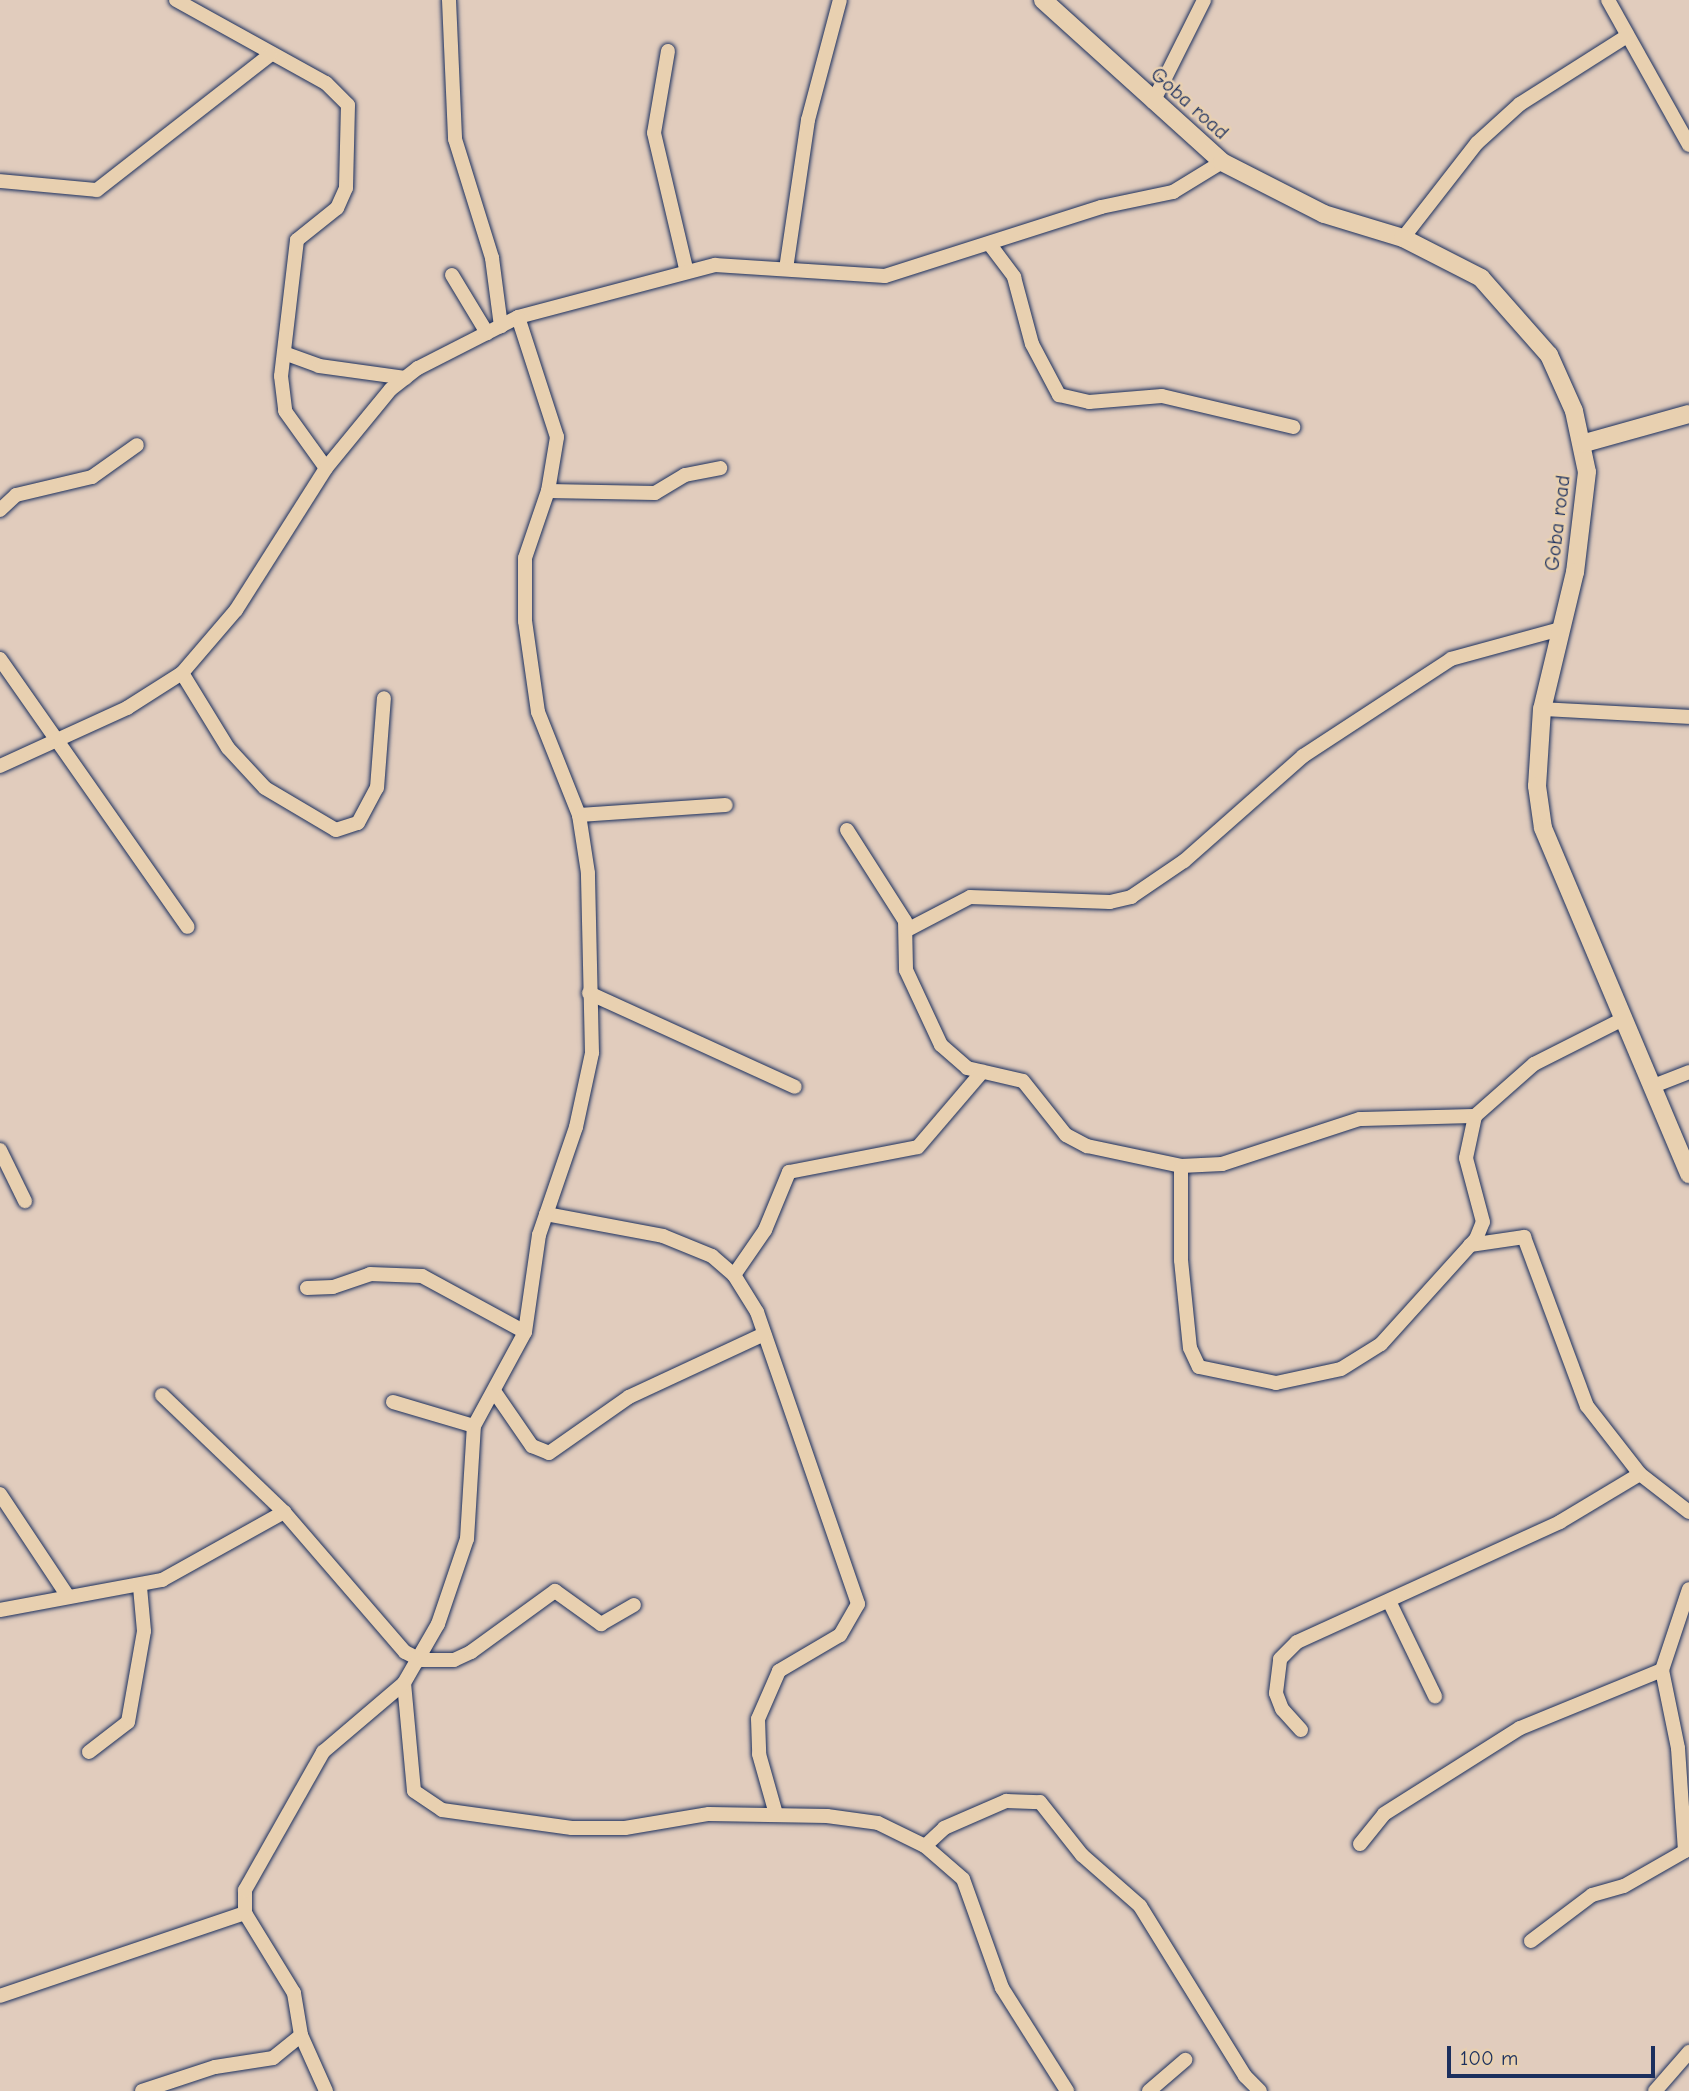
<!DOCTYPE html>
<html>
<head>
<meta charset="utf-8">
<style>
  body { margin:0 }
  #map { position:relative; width:1689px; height:2091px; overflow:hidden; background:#e1ccbd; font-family:"Comic Neue",sans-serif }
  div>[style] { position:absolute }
  .roads { filter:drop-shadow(0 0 2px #1b2f5e) drop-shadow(0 0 2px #1b2f5e) }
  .minor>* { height:14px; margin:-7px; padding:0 7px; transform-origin:7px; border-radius:7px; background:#e8d0b0 }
  .tertiary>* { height:18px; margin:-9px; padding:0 9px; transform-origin:9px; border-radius:9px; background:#e8d0b0 }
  span { translate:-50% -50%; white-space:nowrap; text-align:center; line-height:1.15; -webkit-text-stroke:5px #e8d0b0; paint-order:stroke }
  .street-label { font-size:21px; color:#1b2f5e }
  .scale { position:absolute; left:1447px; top:2046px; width:208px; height:32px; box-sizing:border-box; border:4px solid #1b2f5e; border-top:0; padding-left:9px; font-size:21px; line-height:24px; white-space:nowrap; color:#1b2f5e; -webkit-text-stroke:5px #e8d0b0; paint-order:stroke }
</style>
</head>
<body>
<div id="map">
  <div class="roads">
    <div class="minor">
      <i style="left:176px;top:0;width:171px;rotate:29deg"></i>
      <i style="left:326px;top:83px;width:31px;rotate:45deg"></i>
      <i style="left:348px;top:105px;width:83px;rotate:91.4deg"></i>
      <i style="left:346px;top:188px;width:22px;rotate:114deg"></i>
      <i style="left:337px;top:208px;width:51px;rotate:141.3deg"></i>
      <i style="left:297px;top:240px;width:137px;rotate:96.7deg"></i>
      <i style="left:281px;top:376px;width:35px;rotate:83deg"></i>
      <i style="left:285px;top:411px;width:70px;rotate:54.3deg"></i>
      <i style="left:449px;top:0;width:139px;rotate:87.5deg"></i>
      <i style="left:455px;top:139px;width:125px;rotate:72.7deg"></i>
      <i style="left:492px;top:258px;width:69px;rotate:82.5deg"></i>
      <i style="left:1608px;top:0;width:166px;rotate:60.8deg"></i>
      <i style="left:668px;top:51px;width:83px;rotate:99.7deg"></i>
      <i style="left:654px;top:133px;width:139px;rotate:76.7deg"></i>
      <i style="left:1153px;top:102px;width:114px;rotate:-63.4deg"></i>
      <i style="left:0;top:181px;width:97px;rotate:5.3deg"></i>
      <i style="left:97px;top:190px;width:219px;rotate:-38deg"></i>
      <i style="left:1403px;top:238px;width:120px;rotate:-52.1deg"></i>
      <i style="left:1477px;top:143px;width:58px;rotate:-42.2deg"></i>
      <i style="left:1520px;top:104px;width:127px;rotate:-32.4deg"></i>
      <i style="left:991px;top:246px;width:39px;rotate:53deg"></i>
      <i style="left:1014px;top:277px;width:69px;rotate:75deg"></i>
      <i style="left:1032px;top:344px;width:58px;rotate:62.1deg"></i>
      <i style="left:1059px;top:395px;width:31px;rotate:13deg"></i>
      <i style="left:1089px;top:402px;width:73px;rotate:-4.7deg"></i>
      <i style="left:1162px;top:396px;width:135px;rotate:13.3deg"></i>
      <i style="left:786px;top:269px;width:151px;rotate:-81.6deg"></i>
      <i style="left:808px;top:120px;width:124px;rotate:-75.1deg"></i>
      <i style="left:452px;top:275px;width:68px;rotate:58.9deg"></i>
      <i style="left:284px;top:353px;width:37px;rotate:20deg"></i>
      <i style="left:319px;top:366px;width:87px;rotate:7.9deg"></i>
      <i style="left:548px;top:491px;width:107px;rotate:1.1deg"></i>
      <i style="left:655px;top:493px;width:35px;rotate:-31deg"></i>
      <i style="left:685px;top:475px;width:36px;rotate:-11deg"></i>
      <i style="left:0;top:510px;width:22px;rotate:-43deg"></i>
      <i style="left:16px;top:495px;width:78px;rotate:-13.3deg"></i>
      <i style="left:92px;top:477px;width:55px;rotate:-35.4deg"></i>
      <i style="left:0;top:659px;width:327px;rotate:55deg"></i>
      <i style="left:182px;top:673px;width:88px;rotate:58.5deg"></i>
      <i style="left:228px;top:748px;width:54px;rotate:47.2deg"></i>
      <i style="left:265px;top:788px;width:82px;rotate:30.6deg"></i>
      <i style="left:336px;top:830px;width:23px;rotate:-18deg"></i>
      <i style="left:358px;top:823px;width:40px;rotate:-62deg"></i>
      <i style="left:377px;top:788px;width:90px;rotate:-85.6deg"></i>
      <i style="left:1542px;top:709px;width:147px;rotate:3.1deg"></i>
      <i style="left:0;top:766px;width:140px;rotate:-24.5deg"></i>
      <i style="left:127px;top:708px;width:65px;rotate:-32.5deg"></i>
      <i style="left:182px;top:673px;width:83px;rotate:-49.4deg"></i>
      <i style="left:236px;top:610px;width:168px;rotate:-57.6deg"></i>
      <i style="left:326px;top:468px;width:102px;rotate:-50.6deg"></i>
      <i style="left:391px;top:389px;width:34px;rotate:-38deg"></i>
      <i style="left:418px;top:368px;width:112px;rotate:-27deg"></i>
      <i style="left:518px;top:317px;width:204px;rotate:-14.8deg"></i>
      <i style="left:715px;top:265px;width:170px;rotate:3.7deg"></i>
      <i style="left:885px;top:276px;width:227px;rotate:-17.7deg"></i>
      <i style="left:1101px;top:207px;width:74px;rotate:-11.8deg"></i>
      <i style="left:1173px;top:192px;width:57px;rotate:-31.5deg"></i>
      <i style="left:579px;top:815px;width:147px;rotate:-3.9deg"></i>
      <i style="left:847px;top:830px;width:108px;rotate:57.5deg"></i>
      <i style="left:905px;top:921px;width:49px;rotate:88.8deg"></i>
      <i style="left:906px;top:970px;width:83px;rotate:65deg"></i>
      <i style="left:941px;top:1045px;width:35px;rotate:41deg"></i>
      <i style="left:967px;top:1068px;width:57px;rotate:13.1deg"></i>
      <i style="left:1023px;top:1081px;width:69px;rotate:51.5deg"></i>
      <i style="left:1066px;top:1135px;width:24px;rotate:28deg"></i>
      <i style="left:1087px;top:1146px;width:96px;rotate:12deg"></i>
      <i style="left:1181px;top:1166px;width:41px;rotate:-2.8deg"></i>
      <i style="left:1222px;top:1164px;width:145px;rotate:-18.1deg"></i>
      <i style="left:1360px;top:1119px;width:115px;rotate:-1.5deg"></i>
      <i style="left:907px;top:930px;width:71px;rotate:-27.6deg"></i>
      <i style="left:970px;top:897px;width:140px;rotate:2deg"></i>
      <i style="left:1110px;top:902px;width:22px;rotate:-13deg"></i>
      <i style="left:1131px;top:897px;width:64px;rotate:-34.2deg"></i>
      <i style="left:1184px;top:861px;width:159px;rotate:-41.4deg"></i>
      <i style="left:1303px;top:756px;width:177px;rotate:-33.2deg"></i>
      <i style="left:1451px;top:659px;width:113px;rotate:-15.4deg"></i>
      <i style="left:589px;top:993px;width:226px;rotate:24.5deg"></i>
      <i style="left:1651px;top:1087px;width:41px;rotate:-21.5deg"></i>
      <i style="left:0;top:1150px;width:57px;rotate:63.9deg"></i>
      <i style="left:1181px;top:1166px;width:94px;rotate:90deg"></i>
      <i style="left:1181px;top:1260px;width:88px;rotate:84.2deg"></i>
      <i style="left:1190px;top:1348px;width:21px;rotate:65deg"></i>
      <i style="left:1199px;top:1367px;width:79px;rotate:11.7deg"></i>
      <i style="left:1276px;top:1383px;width:66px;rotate:-12.2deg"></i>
      <i style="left:1341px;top:1369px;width:47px;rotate:-32deg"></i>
      <i style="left:1381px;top:1344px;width:142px;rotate:-47.9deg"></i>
      <i style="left:1476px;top:1239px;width:18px;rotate:-68deg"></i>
      <i style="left:1483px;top:1222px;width:66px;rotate:-104.9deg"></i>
      <i style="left:1466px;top:1158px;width:43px;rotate:-77.9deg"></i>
      <i style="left:1475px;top:1116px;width:79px;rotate:-41.4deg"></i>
      <i style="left:1534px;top:1064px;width:97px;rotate:-26.8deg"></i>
      <i style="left:546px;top:1214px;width:119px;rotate:10.6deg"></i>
      <i style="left:663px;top:1236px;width:53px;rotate:22.2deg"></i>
      <i style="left:712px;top:1256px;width:29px;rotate:41deg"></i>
      <i style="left:734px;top:1275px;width:44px;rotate:58.1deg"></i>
      <i style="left:757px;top:1312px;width:309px;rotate:70.9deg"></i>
      <i style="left:858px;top:1604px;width:36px;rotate:120deg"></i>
      <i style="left:840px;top:1635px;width:71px;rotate:149.5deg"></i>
      <i style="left:779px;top:1671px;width:52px;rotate:113.6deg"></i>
      <i style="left:758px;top:1719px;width:35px;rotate:88deg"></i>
      <i style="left:759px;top:1754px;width:62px;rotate:74.2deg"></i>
      <i style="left:1470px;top:1245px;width:55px;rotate:-8.4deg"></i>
      <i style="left:1524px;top:1237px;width:180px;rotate:69.6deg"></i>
      <i style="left:1587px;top:1406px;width:86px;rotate:52.1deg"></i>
      <i style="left:1640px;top:1474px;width:62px;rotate:37.8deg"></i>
      <i style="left:734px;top:1275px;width:55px;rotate:-55.4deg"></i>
      <i style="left:765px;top:1230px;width:63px;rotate:-67.5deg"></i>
      <i style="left:789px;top:1172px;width:131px;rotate:-11deg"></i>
      <i style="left:918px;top:1147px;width:99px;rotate:-49.5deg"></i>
      <i style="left:307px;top:1288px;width:26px;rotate:-2deg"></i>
      <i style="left:333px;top:1287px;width:39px;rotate:-19deg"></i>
      <i style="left:370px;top:1274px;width:52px;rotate:2.2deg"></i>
      <i style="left:422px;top:1276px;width:117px;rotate:28.5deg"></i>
      <i style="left:494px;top:1391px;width:67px;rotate:55.4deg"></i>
      <i style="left:532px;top:1446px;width:18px;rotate:22deg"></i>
      <i style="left:549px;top:1453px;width:98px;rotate:-35deg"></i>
      <i style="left:629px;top:1397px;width:149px;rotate:-25deg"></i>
      <i style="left:162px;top:1395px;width:169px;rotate:43.8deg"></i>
      <i style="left:393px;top:1402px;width:84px;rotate:16.5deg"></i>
      <i style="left:0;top:1494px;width:121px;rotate:56.4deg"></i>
      <i style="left:1389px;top:1601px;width:106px;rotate:64.2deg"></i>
      <i style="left:0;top:1610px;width:165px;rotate:-10.5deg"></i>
      <i style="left:162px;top:1580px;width:140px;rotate:-29.1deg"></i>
      <i style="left:284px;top:1512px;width:185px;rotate:49.2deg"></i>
      <i style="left:405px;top:1652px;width:18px;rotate:27deg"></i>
      <i style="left:421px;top:1660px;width:33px"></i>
      <i style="left:454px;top:1660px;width:19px;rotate:-25deg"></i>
      <i style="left:471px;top:1652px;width:104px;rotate:-36deg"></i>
      <i style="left:555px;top:1591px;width:57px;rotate:35.7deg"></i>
      <i style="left:601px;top:1624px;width:38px;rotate:-30deg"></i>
      <i style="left:404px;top:1683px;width:108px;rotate:84.7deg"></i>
      <i style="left:414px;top:1791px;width:34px;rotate:34deg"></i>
      <i style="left:442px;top:1810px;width:131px;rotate:7.9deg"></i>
      <i style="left:572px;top:1828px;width:53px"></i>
      <i style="left:625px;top:1828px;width:85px;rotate:-9.5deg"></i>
      <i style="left:709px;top:1814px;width:118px;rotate:1deg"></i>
      <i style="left:827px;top:1816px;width:51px;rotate:7.8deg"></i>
      <i style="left:878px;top:1823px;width:52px;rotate:26.1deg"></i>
      <i style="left:925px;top:1846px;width:50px;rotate:41deg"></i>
      <i style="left:963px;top:1879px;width:116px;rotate:70.3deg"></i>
      <i style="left:1002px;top:1988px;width:122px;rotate:57.7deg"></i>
      <i style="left:1301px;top:1730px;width:28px;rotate:-132deg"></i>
      <i style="left:1282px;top:1709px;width:17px;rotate:-111deg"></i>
      <i style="left:1276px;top:1693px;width:34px;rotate:-83deg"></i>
      <i style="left:1280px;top:1659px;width:24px;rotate:-45deg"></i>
      <i style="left:1297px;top:1642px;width:289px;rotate:-24.5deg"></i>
      <i style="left:1560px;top:1522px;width:93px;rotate:-31deg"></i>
      <i style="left:89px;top:1752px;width:49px;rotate:-37.6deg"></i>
      <i style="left:128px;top:1722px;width:92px;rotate:-80deg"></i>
      <i style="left:144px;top:1631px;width:44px;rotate:-95.2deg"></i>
      <i style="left:1360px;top:1844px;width:38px;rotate:-51deg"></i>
      <i style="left:1384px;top:1814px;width:161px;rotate:-32.3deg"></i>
      <i style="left:1520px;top:1728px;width:153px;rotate:-22.2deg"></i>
      <i style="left:925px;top:1846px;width:26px;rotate:-43deg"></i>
      <i style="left:944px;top:1828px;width:68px;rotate:-23.5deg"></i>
      <i style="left:1006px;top:1801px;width:34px;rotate:2deg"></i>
      <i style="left:1040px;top:1802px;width:68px;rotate:51.6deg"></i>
      <i style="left:1082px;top:1855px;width:77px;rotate:41.3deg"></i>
      <i style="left:1140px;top:1906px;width:200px;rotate:58.3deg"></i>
      <i style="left:1245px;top:2076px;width:21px;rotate:45deg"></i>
      <i style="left:1531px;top:1941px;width:76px;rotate:-37deg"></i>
      <i style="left:1592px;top:1895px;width:33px;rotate:-16deg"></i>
      <i style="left:1624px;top:1886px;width:70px;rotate:-29.8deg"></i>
      <i style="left:1685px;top:1851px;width:103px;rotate:-93.9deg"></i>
      <i style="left:1678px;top:1748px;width:80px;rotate:-101.6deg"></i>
      <i style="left:1662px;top:1670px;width:85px;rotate:-71.6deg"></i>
      <i style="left:0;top:1996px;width:259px;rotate:-18.7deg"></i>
      <i style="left:142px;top:2091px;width:77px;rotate:-18.2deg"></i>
      <i style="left:215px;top:2067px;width:59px;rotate:-8.8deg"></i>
      <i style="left:273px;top:2058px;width:36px;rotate:-39deg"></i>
      <i style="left:326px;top:2091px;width:61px;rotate:-114.1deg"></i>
      <i style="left:301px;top:2035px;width:43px;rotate:-99.5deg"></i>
      <i style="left:294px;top:1993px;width:94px;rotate:-121.5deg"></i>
      <i style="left:245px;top:1913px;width:23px;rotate:-90deg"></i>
      <i style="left:245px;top:1890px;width:159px;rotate:-60.5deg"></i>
      <i style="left:323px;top:1752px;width:106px;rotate:-40.4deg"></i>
      <i style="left:404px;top:1683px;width:68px;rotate:-60deg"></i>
      <i style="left:438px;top:1624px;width:90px;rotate:-71.2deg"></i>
      <i style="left:467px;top:1539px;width:113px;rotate:-86.5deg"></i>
      <i style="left:474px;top:1426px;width:107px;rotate:-61.5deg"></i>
      <i style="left:525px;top:1332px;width:98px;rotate:-81.8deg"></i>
      <i style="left:539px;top:1235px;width:114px;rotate:-71.1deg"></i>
      <i style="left:576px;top:1127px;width:76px;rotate:-77.8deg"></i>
      <i style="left:592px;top:1053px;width:180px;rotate:-91.3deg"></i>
      <i style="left:588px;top:873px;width:59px;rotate:-98.8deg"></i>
      <i style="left:579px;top:815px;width:111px;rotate:-111.7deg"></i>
      <i style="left:538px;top:712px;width:92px;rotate:-98.1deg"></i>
      <i style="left:525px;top:621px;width:63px;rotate:-90deg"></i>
      <i style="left:525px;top:558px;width:71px;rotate:-71.1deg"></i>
      <i style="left:548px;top:491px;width:55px;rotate:-80.5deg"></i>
      <i style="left:557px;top:437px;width:126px;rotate:-108deg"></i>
      <i style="left:1149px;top:2091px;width:48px;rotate:-40.7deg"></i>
      <i style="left:1655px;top:2091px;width:52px;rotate:-48.9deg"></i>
    </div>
    <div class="tertiary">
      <i style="left:1043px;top:0;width:241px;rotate:42.1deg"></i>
      <i style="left:1222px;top:162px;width:114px;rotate:27deg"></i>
      <i style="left:1324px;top:214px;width:83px;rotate:16.9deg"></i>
      <i style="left:1403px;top:238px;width:88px;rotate:27.1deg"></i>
      <i style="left:1481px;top:278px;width:103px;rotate:48.6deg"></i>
      <i style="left:1549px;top:355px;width:61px;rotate:65.9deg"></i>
      <i style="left:1574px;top:411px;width:62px;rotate:78deg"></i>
      <i style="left:1587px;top:472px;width:101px;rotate:96.8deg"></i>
      <i style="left:1575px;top:572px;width:141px;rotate:103.5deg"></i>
      <i style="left:1542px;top:709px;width:77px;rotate:93.7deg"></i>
      <i style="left:1537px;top:786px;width:42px;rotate:81.9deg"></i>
      <i style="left:1543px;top:828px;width:376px;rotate:67.1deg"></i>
      <i style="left:1585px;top:443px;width:108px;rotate:-15.6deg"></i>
    </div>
  </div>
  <div class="street-label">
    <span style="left:1190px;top:103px;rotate:42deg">Goba road</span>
    <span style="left:1557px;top:523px;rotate:-83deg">Goba road</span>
  </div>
  <div class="scale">100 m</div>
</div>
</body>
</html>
